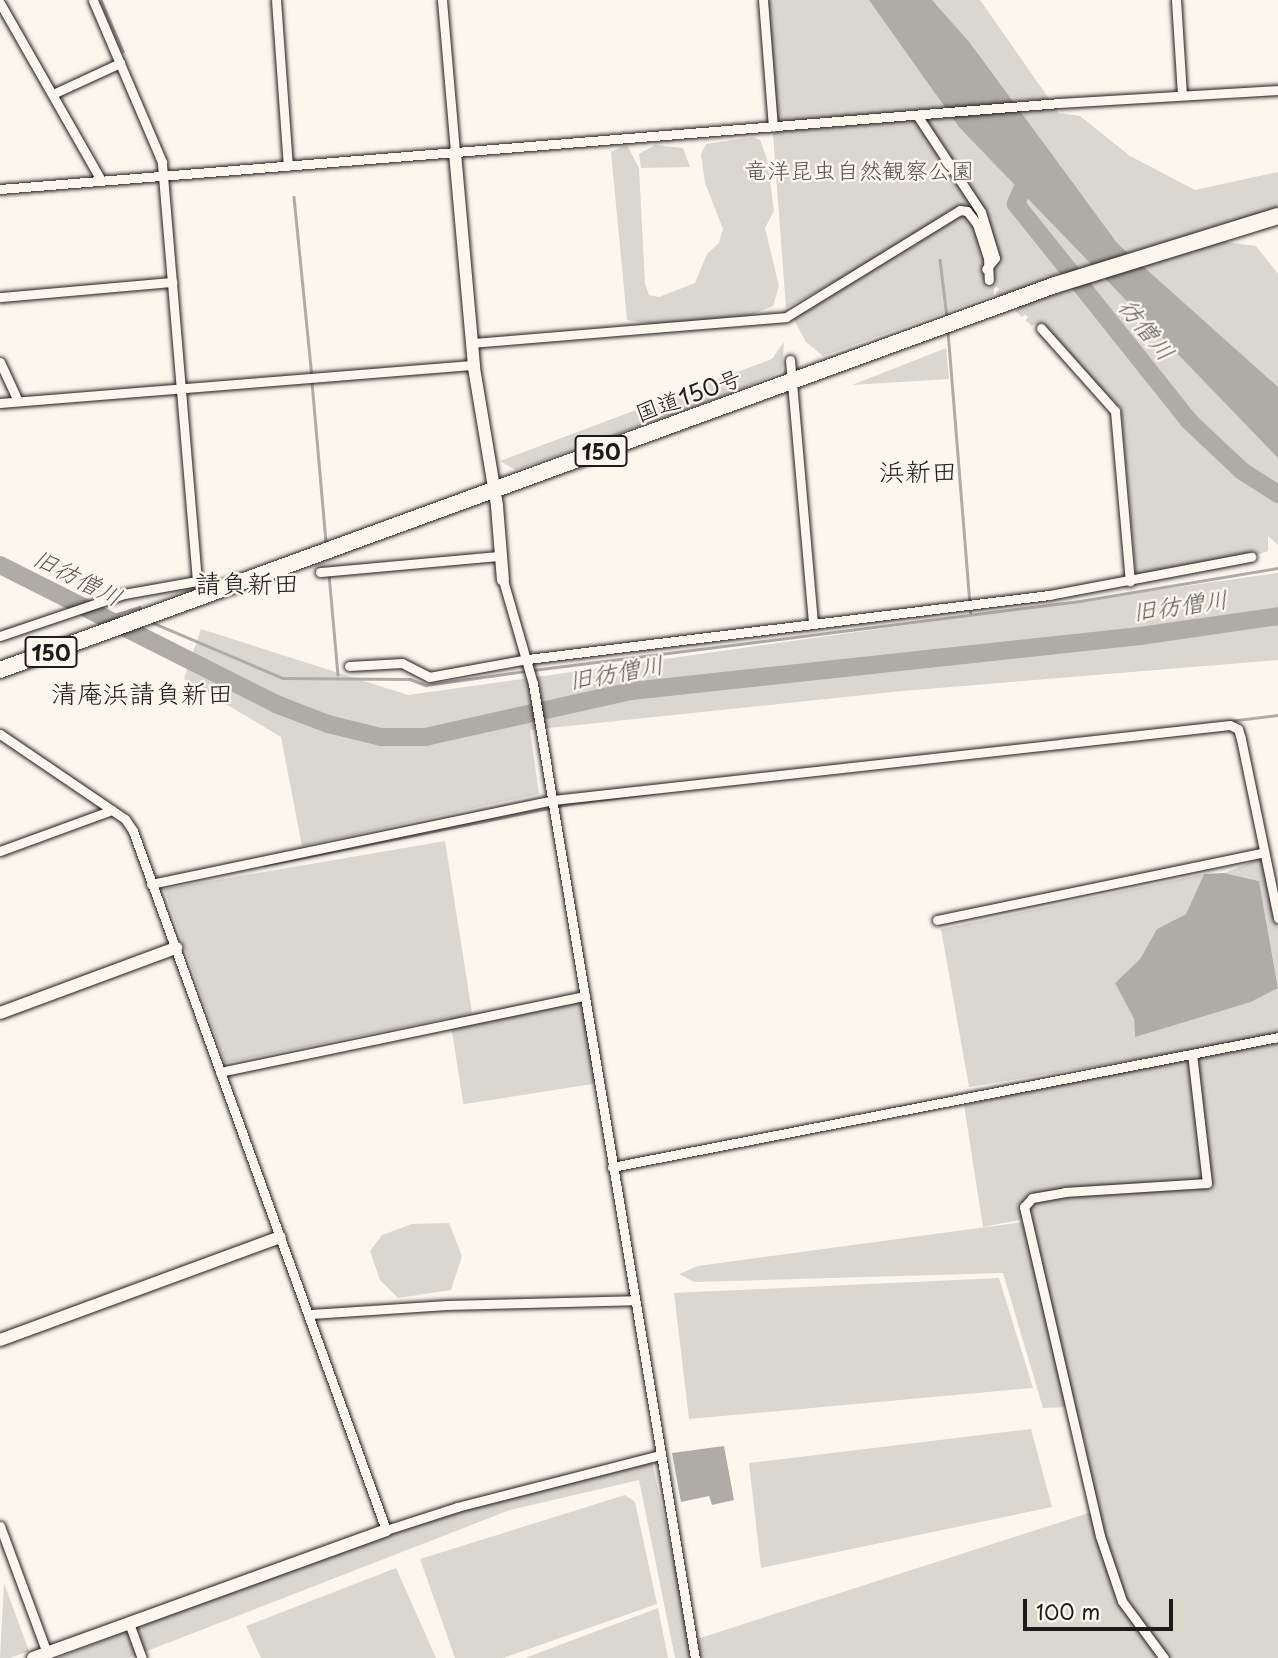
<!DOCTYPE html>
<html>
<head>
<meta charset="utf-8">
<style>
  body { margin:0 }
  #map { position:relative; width:1278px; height:1658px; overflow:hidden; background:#fbf7ec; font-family:"Playpen Sans","Klee One",sans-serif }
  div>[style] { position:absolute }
  .green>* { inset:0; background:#dad7ce; transform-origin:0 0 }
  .water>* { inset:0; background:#afaca5 }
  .stream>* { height:2.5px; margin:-1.25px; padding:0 1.25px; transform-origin:1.25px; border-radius:1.25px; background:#afaca5 }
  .river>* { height:18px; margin:-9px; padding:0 9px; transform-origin:9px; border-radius:9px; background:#afaca5 }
  .street-tunnel>* { height:9px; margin-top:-4.5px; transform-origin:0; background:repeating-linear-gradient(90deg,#dad6cd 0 9px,transparent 0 13.5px) }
  .roads { filter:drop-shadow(0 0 2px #1c1c1c) drop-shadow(0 0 2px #1c1c1c) }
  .street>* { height:9px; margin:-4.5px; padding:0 4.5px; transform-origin:4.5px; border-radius:4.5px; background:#fbf7ec }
  .secondary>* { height:12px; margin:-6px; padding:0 6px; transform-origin:6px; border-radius:6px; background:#fbf7ec }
  .highway>* { height:16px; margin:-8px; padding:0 8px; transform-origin:8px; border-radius:8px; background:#fbf7ec }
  span { translate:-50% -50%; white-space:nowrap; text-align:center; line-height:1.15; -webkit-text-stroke:5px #fbf7ec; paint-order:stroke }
  .shield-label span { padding:2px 5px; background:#fbf7ec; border:2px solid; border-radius:5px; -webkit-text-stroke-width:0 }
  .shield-label { font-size:21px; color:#1c1c1c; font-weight:700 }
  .park-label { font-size:23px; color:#555451 }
  .street-label { font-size:23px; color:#1c1c1c }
  .water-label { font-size:24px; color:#575653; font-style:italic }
  .quarter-label { font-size:26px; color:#1c1c1c }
  .scale { position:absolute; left:1023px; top:1599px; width:150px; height:32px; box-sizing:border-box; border:4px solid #1c1c1c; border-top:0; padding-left:9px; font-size:21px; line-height:24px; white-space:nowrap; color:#1c1c1c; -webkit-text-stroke:5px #fbf7ec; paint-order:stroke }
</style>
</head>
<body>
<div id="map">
  <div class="green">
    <i style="clip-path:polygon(763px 0,980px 0,1059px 113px,1080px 116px,1130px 156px,1195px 190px,1278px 172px,1278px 208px,1207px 228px,1226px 242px,1256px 246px,1278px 274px,1278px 545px,1268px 536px,1268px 551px,1251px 557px,1136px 575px,1121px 408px,993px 283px,994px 295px,823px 356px,806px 342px,792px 316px,966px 212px,786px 308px)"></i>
    <i style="clip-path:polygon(753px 137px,760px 140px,767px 159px,774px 211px,765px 228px,779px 286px,773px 306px,746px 317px,672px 327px,627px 320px,611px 152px,627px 145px,639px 168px,645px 283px,649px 295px,659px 297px,695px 283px,707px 254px,719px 243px,723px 229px,705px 183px,701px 154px,706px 144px)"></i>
    <i style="clip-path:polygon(655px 145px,683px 148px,690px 167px,641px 168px,639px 154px)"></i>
    <i style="clip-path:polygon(784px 342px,782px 371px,725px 396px,516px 470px,500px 461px,772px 359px)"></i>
    <i style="clip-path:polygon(946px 348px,949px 379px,852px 385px)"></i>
    <i style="clip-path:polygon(1278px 573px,1278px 660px,902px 691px,530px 730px,539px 794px,302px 846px,281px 737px,184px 679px,201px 629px,408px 695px)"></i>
    <i style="clip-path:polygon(445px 841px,472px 1013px,225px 1063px,164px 889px)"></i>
    <i style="clip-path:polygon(1262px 858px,1278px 928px,1278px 987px,1259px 881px,1224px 873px)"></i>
    <i style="clip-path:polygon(1204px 874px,1186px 914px,1157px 929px,1140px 959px,1115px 983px,1134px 1019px,1135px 1036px,1251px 1002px,1278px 988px,1278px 1658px,700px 1658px,697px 1639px,1098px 1510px,1084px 1456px,1086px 1445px,1058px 1356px,1069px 1407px,1043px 1408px,1003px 1273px,694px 1282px,679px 1274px,698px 1266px,1023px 1222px,1045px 1285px,1033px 1225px,1025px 1219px,983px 1227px,964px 1105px,1218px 1046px,969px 1087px,941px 929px)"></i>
    <i style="left:585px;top:996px;width:88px;height:137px;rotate:81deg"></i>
    <i style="clip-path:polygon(449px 1223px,462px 1256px,451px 1290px,398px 1298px,380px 1280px,370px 1251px,382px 1235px,412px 1224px)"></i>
    <i style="clip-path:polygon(999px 1278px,1033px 1388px,689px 1419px,674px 1293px)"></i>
    <i style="clip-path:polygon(1031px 1429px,1052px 1507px,761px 1568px,749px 1463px)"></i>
    <i style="clip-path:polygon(652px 1462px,695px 1658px,675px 1658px,639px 1480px,510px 1510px,129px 1658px,58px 1658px,409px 1522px)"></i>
    <i style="clip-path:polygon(625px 1495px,635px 1502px,657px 1604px,503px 1658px,455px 1658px,420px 1559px)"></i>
    <i style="clip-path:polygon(396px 1568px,436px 1658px,261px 1658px,246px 1626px)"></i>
    <i style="clip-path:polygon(4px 1583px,29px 1651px,10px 1658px,0 1658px)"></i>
    <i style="clip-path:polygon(658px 1608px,668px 1658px,525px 1658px)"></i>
  </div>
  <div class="water">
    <i style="clip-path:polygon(869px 0,932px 0,970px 43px,1117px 243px,1278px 387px,1278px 458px,959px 127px)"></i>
    <i style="clip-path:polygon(1224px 873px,1259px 881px,1278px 988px,1251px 1002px,1135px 1037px,1134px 1019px,1115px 983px,1140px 959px,1157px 929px,1186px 914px,1204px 874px)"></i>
    <i style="clip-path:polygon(724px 1446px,734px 1500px,712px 1505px,709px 1496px,681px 1502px,672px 1453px)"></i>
  </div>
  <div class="stream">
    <i style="left:101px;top:0;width:56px;rotate:66.7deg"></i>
    <i style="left:294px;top:197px;width:180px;rotate:84.3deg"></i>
    <i style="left:940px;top:260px;width:57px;rotate:83deg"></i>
    <i style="left:948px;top:331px;width:284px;rotate:85.4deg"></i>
    <i style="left:312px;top:382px;width:162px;rotate:85deg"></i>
    <i style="left:329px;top:574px;width:101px;rotate:84.9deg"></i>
    <i style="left:104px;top:618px;width:37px;rotate:-17deg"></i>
    <i style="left:139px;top:607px;width:5px;rotate:53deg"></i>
    <i style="left:151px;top:622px;width:143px;rotate:23deg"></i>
    <i style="left:283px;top:678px;width:127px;rotate:0.5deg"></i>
    <i style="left:410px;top:679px;width:17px;rotate:21deg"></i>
    <i style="left:426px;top:685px;width:101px;rotate:-8deg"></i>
    <i style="left:533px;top:670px;width:551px;rotate:-7.19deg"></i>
    <i style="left:1080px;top:601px;width:201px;rotate:-9.5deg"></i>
    <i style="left:1229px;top:721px;width:49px;rotate:-7deg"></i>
    <i style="left:264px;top:865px;width:310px;rotate:-11.3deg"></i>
    <i style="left:568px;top:804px;width:86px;rotate:-7.4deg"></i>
  </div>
  <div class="river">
    <i style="left:1030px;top:172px;width:35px;rotate:114deg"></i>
    <i style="left:1016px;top:204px;width:278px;rotate:51.4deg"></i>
    <i style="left:1189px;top:421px;width:73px;rotate:43.3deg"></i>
    <i style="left:1242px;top:471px;width:43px;rotate:32.6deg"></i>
    <i style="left:0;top:565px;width:309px;rotate:26.7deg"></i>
    <i style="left:276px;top:704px;width:56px;rotate:21deg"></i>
    <i style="left:328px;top:724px;width:55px;rotate:13.8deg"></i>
    <i style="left:381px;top:737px;width:44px"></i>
    <i style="left:425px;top:737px;width:211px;rotate:-12.6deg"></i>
    <i style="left:631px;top:691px;width:512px;rotate:-6.17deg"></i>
    <i style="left:1140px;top:636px;width:139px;rotate:-8.2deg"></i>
  </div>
  <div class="street-tunnel">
    <i style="left:989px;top:280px;width:71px;rotate:42.7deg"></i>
  </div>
  <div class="roads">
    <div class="street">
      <i style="left:276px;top:0;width:166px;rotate:85.9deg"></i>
      <i style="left:442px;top:0;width:154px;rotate:85.1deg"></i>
      <i style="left:763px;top:0;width:127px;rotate:85.5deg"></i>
      <i style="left:1176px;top:0;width:95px;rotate:86.4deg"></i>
      <i style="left:0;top:3px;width:204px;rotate:60.3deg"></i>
      <i style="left:55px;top:93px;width:72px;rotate:-24.8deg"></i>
      <i style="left:917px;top:115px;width:116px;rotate:56.6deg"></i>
      <i style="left:981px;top:212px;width:48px;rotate:73.1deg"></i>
      <i style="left:995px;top:258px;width:14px;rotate:129deg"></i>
      <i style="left:0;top:189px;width:1062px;rotate:-4.64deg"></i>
      <i style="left:1059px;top:103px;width:219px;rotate:-3.4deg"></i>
      <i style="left:0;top:297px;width:173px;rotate:-5deg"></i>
      <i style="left:1041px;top:328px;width:111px;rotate:48.3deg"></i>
      <i style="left:1115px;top:411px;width:171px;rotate:85deg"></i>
      <i style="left:472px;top:343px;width:315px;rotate:-4.7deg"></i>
      <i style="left:786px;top:317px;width:204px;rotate:-31.6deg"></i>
      <i style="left:960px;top:210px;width:7px;rotate:8deg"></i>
      <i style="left:967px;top:211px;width:16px;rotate:52deg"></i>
      <i style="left:977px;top:224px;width:35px;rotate:72deg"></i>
      <i style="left:988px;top:257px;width:23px;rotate:88deg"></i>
      <i style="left:790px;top:360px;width:264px;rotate:85deg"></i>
      <i style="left:0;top:362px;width:43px;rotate:65.2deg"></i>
      <i style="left:0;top:403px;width:476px;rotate:-4.6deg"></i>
      <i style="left:320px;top:572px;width:180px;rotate:-5.1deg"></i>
      <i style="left:503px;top:580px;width:108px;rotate:73.9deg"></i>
      <i style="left:533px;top:684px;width:987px;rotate:80.56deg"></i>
      <i style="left:0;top:636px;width:131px;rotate:-18.7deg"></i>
      <i style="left:124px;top:594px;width:74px;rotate:-10.1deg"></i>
      <i style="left:197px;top:581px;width:420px;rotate:-94.8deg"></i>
      <i style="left:162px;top:162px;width:176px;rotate:-113.1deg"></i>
      <i style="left:349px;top:666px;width:53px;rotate:-3.2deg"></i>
      <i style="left:402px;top:663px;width:30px;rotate:27deg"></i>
      <i style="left:429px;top:677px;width:101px;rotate:-10.3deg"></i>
      <i style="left:528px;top:659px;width:525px;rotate:-7deg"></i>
      <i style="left:1049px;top:595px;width:206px;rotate:-10.7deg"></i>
      <i style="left:0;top:734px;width:151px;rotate:34.2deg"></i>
      <i style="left:125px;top:819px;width:14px;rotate:56deg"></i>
      <i style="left:133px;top:831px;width:743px;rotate:70.1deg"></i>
      <i style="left:386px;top:1530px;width:75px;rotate:-17.9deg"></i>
      <i style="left:457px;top:1507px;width:210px;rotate:-14.4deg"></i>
      <i style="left:0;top:851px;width:119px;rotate:-20.1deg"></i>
      <i style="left:151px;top:884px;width:411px;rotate:-11.8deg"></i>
      <i style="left:553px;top:800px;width:681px;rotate:-6.32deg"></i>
      <i style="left:1230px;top:725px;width:9px;rotate:27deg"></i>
      <i style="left:1238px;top:729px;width:10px;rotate:73deg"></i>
      <i style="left:1241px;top:739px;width:183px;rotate:78.3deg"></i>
      <i style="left:937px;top:920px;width:334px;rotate:-11.7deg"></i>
      <i style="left:220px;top:1072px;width:373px;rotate:-11.8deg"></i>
      <i style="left:612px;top:1167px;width:679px;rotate:-11.04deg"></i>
      <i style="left:311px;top:1314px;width:136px;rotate:-3.8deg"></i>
      <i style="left:447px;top:1305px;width:186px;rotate:-1.5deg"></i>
      <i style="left:0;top:1526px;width:135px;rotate:69.7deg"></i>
      <i style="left:129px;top:1623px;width:37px;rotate:70deg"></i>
      <i style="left:1164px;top:1658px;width:71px;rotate:-126.4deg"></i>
      <i style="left:1122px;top:1601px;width:69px;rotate:-108.7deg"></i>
      <i style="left:1100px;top:1536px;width:338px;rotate:-103deg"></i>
      <i style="left:1024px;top:1207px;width:12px;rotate:-48deg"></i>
      <i style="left:1032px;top:1198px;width:34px;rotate:-10deg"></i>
      <i style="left:1065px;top:1192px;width:142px;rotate:-3.6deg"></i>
      <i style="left:1207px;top:1183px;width:130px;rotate:-96.6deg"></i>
    </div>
    <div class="secondary">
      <i style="left:455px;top:153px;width:216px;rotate:84.9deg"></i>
      <i style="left:474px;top:368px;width:140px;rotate:80.5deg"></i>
      <i style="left:497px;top:506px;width:74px;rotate:85.4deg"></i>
      <i style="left:0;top:1013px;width:188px;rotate:-20.3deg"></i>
      <i style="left:0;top:1340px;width:298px;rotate:-20.2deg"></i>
      <i style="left:33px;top:1658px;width:375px;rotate:-19.9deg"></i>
    </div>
    <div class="highway">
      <i style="left:0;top:670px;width:1123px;rotate:-20.05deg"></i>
      <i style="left:1055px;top:285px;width:233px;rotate:-17.2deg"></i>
    </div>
  </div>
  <div class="shield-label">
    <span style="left:601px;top:451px">150</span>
    <span style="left:51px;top:652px">150</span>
  </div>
  <div class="park-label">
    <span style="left:859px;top:170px">竜洋昆虫自然観察公園</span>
  </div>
  <div class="street-label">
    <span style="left:688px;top:395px;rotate:-20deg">国道150号</span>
  </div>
  <div class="water-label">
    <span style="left:1147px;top:329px;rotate:51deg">彷僧川</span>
    <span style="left:78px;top:577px;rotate:27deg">旧彷僧川</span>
    <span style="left:1180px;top:605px;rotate:-8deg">旧彷僧川</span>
    <span style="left:616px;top:672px;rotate:-10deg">旧彷僧川</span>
  </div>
  <div class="quarter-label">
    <span style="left:918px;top:471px">浜新田</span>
    <span style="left:247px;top:583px">請負新田</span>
    <span style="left:142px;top:693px">清庵浜請負新田</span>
  </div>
  <div class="scale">100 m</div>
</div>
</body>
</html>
